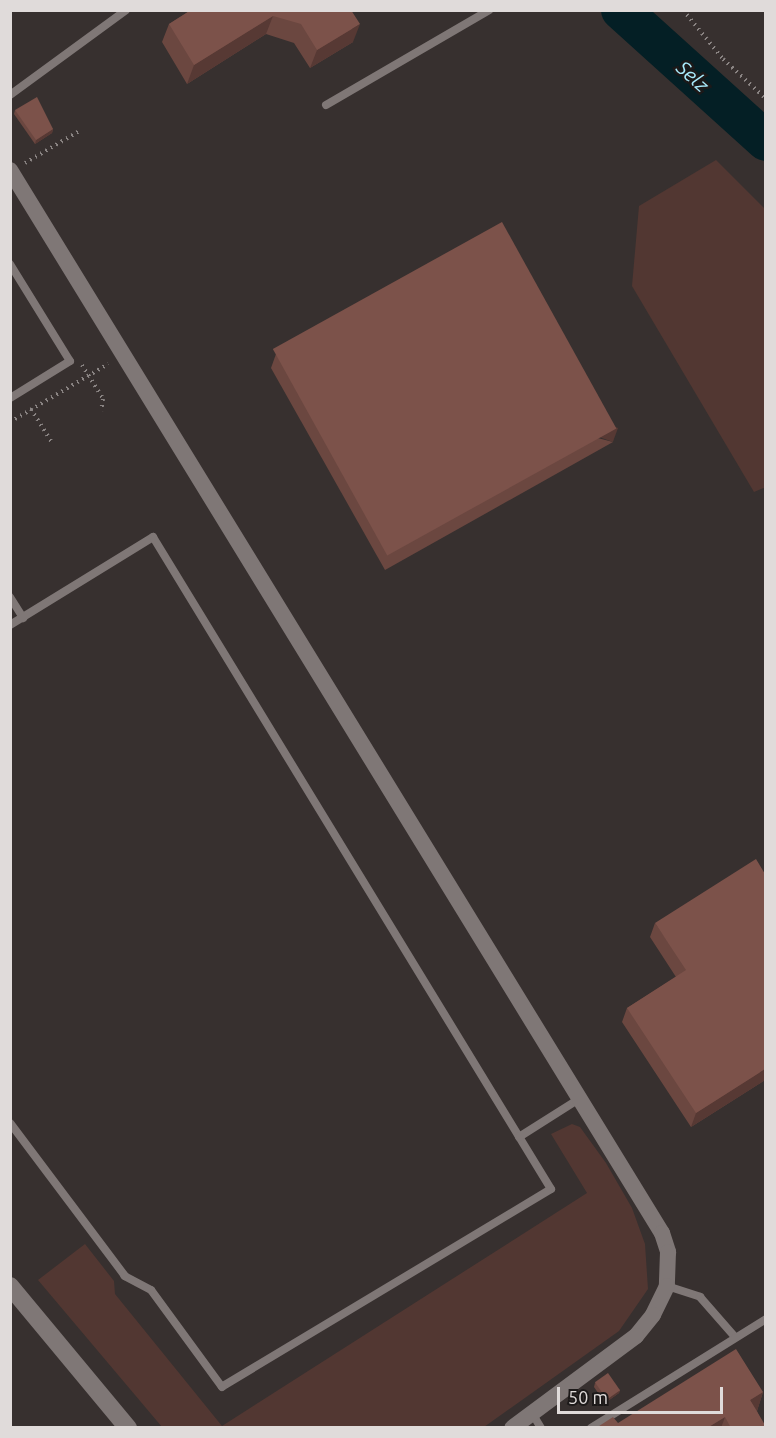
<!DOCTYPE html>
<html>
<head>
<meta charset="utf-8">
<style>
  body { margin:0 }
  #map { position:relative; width:776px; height:1438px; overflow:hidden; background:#37302f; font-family:Ubuntu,sans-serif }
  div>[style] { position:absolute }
  .green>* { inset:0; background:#523732 }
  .river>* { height:40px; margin:-20px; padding:0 20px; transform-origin:20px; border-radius:20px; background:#041f25 }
  .path>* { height:4px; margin-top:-2px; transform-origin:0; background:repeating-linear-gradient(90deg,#8a8483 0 1.5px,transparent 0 6px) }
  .service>* { height:8px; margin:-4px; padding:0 4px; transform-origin:4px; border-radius:4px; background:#7f7776 }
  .minor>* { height:16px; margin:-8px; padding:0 8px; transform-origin:8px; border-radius:8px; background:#7f7776 }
  .secondary>* { height:18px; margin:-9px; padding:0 9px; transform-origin:9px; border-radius:9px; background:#7f7776 }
  .wall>* { inset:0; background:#6b4740 }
  .shaded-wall>* { inset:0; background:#573934; transform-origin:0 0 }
  .building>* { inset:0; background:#7c524a; transform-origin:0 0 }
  span { translate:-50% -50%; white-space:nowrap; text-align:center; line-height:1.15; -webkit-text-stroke:5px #1c1919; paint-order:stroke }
  .water-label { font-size:20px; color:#a9ebfc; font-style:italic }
  .frame { position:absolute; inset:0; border:12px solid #e0dbda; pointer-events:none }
  .scale { position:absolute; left:557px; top:1387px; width:166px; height:27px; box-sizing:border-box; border:3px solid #e0dbda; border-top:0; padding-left:8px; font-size:18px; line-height:21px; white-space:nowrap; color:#e0dbda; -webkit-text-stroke:4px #1c1919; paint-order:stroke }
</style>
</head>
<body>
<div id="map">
  <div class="green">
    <i style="clip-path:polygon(716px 160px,765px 209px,766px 487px,754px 492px,632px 286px,639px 206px)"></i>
    <i style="clip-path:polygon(572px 1124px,580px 1127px,606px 1163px,632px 1208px,645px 1244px,648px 1289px,619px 1331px,484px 1427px,162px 1427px,38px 1280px,85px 1244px,114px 1281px,115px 1294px,222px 1426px,587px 1193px,551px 1134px)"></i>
  </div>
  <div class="river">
    <i style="left:621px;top:10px;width:195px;rotate:42.1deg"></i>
  </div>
  <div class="path">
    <i style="left:683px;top:10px;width:63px;rotate:50.8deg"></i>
    <i style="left:723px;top:59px;width:59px;rotate:42.9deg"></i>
    <i style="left:25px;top:163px;width:65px;rotate:-30.5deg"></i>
    <i style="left:82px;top:365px;width:40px;rotate:58deg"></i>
    <i style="left:103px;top:399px;width:12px;rotate:99deg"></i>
    <i style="left:31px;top:409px;width:38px;rotate:58deg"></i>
    <i style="left:10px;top:422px;width:114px;rotate:-30.6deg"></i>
  </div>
  <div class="service">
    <i style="left:10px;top:95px;width:144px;rotate:-36.2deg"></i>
    <i style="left:326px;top:105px;width:189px;rotate:-30.2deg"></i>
    <i style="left:10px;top:264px;width:114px;rotate:58.3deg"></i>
    <i style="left:70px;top:361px;width:70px;rotate:148.3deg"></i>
    <i style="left:10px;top:597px;width:25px;rotate:58deg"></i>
    <i style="left:10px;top:625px;width:168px;rotate:-31.6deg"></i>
    <i style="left:153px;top:537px;width:764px;rotate:58.6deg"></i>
    <i style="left:551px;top:1189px;width:384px;rotate:149deg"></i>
    <i style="left:222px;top:1387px;width:120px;rotate:-126.2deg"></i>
    <i style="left:151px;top:1290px;width:30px;rotate:-152deg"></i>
    <i style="left:125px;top:1276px;width:191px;rotate:-126.9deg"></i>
    <i style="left:519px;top:1137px;width:75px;rotate:-32.4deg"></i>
    <i style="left:667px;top:1286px;width:35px;rotate:18deg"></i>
    <i style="left:700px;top:1297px;width:53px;rotate:48.8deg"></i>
    <i style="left:532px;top:1413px;width:17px;rotate:59deg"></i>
    <i style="left:591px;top:1428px;width:206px;rotate:-31.9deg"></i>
  </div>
  <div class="minor">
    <i style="left:10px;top:170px;width:1247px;rotate:58.48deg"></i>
    <i style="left:662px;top:1233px;width:20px;rotate:72deg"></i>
    <i style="left:668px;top:1252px;width:34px;rotate:92deg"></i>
    <i style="left:667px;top:1286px;width:32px;rotate:116deg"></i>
    <i style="left:653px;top:1315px;width:27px;rotate:129deg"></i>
    <i style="left:636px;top:1336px;width:154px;rotate:143.4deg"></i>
  </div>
  <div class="secondary">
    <i style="left:10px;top:1286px;width:185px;rotate:50.3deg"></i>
  </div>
  <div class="wall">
    <i style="clip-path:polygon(191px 10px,351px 10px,353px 42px,310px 68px,294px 43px,266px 34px,187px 84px,162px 42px,169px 24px)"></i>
    <i style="clip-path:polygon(15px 110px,53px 129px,52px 133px,35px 144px,14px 114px)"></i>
    <i style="clip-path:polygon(276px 354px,613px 442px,385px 570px,271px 368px)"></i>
    <i style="clip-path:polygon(655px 923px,765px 1080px,691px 1127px,622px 1022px,627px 1008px,676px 977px,650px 937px)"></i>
    <i style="clip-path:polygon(595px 1383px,620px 1390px,619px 1393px,605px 1403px,594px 1387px)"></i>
    <i style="clip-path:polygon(763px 1392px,757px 1411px,765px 1428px,596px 1428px)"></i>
  </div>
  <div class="shaded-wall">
    <i style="clip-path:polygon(273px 16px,266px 34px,187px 84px,194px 65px)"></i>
    <i style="clip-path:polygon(360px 24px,353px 42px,310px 68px,317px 50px)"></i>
    <i style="clip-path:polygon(53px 129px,52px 133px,35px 144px,36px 140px)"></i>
    <i style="left:618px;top:428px;width:15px;height:261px;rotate:110deg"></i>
    <i style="clip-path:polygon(765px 1069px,765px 1080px,691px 1127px,696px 1113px)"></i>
    <i style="clip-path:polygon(620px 1390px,619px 1393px,605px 1403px,606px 1399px)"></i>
    <i style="clip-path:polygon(763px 1392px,757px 1411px,750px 1400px)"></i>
    <i style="clip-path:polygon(725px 1417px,721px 1428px,707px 1428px)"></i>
  </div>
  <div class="building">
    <i style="clip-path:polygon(191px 10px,351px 10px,360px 24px,317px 50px,301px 24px,273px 16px,194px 65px,169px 24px)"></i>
    <i style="clip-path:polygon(37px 97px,53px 129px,36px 140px,15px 110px)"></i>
    <i style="left:502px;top:222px;width:236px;height:262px;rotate:61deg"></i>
    <i style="clip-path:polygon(756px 859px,765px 874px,765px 1069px,696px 1113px,627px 1008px,686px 970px,655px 923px)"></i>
    <i style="clip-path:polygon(736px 1349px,763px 1392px,750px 1400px,765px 1425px,765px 1428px,731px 1428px,725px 1417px,707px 1428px,596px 1428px,613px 1417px,618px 1423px)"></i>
    <i style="left:608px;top:1373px;width:21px;height:16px;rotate:55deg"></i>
  </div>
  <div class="water-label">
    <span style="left:693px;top:76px;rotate:42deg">Selz</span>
  </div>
  <div class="frame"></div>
  <div class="scale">50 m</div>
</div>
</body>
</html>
